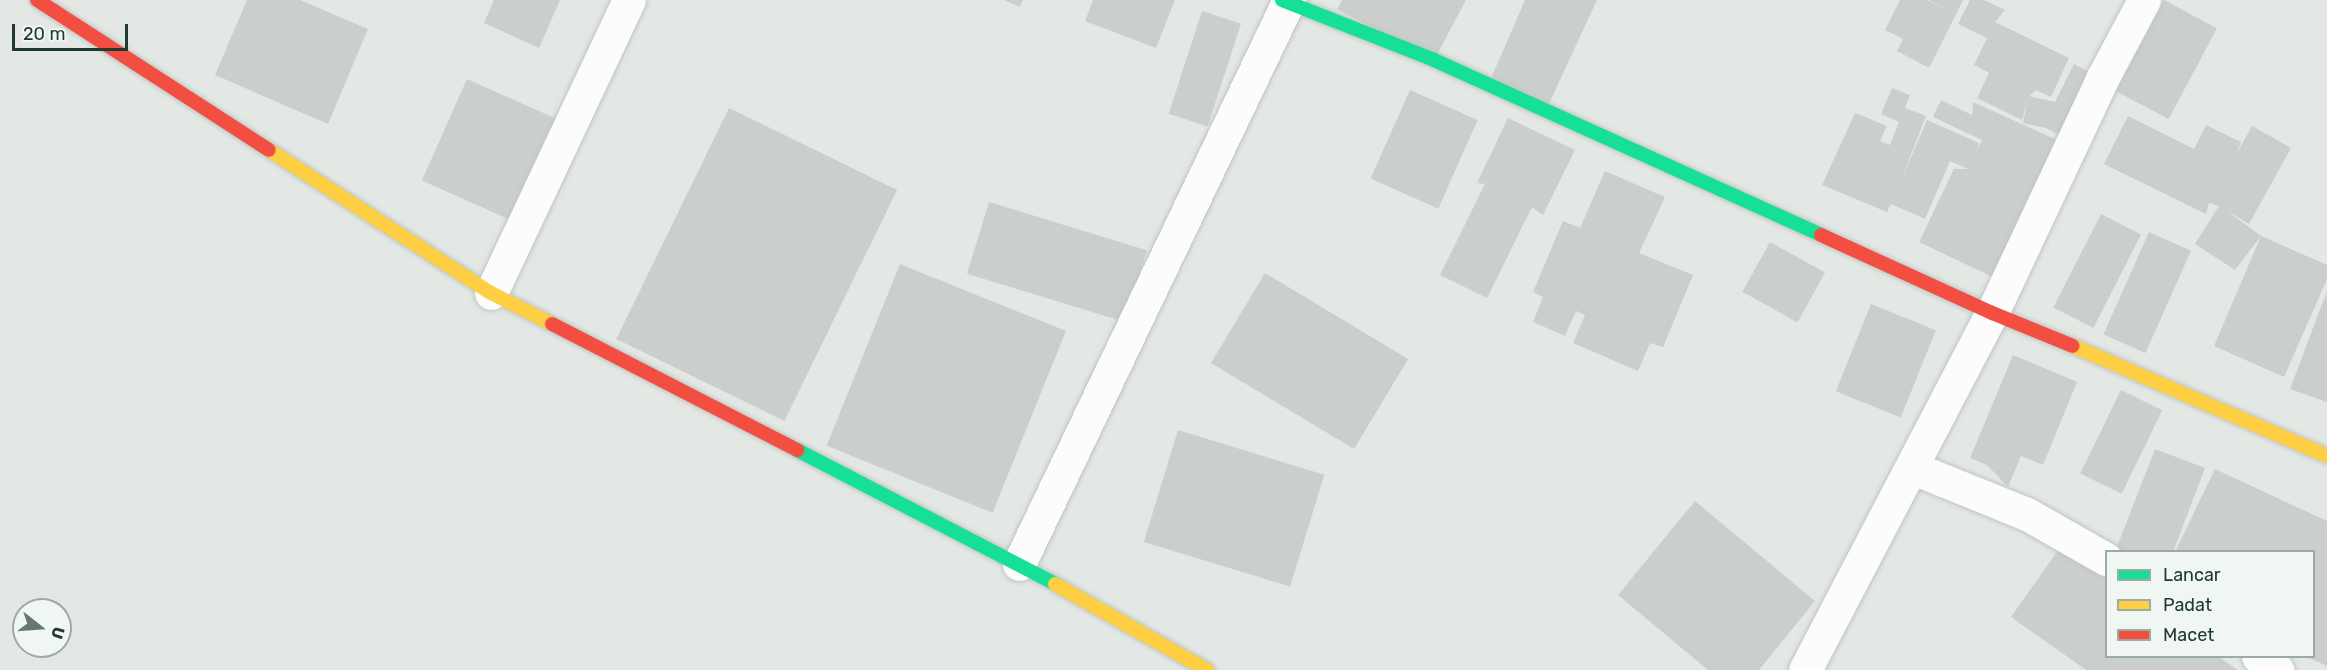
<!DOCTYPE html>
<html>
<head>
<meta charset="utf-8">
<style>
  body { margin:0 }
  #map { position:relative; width:2327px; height:670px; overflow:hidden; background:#e3e8e5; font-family:Rubik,sans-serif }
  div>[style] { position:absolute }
  .building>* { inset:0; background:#cacfcc; transform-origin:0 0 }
  .roads { filter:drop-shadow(0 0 2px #c0c5c2) drop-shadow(0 0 2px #c0c5c2) }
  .street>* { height:33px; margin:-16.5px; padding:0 16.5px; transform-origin:16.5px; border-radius:16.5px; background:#fbfcfb }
  .fast>* { height:14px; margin:-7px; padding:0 7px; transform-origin:7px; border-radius:7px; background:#16e098 }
  .slow>* { height:14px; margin:-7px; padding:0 7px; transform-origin:7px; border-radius:7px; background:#ffcf43 }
  .jam>* { height:14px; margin:-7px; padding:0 7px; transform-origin:7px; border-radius:7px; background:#f24e42 }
  span { translate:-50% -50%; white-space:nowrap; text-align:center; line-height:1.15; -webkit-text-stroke:4.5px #f0f7f3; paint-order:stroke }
  .legend { position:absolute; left:2105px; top:550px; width:210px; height:108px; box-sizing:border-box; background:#f0f7f3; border:2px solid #9daba5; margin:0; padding:8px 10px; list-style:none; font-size:18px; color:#213a2f }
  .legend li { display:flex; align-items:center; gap:12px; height:30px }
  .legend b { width:30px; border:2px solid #9daba5 }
  .north { position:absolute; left:12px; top:598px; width:60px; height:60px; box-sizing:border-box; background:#f0f7f3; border:2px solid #9daba5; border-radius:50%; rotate:107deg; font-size:16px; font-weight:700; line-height:24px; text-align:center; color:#213a2f }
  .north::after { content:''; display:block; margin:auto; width:21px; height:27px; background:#65776f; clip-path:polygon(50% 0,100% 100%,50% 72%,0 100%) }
  .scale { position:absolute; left:12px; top:24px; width:116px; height:27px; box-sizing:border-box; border:3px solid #213a2f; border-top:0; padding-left:8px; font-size:18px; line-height:21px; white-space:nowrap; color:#213a2f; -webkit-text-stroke:4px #f0f7f3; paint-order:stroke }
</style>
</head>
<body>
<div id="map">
  <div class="building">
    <i style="clip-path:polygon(247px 0,300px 0,368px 29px,328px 124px,215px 75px)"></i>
    <i style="clip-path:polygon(494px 0,560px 0,539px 48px,484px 23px)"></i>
    <i style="clip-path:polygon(1004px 0,1023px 0,1020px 7px)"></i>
    <i style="clip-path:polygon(1093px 0,1175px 0,1156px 48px,1085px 21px)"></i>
    <i style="clip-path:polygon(1342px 0,1466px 0,1434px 60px,1337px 9px)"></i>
    <i style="clip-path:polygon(1525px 0,1597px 0,1547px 108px,1489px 83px)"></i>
    <i style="clip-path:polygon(1900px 0,1927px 0,1947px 10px,1929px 0,1963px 0,1929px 68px,1897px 51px,1903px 39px,1885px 30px)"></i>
    <i style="clip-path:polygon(1970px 0,1984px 0,2005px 10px,1995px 22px,2069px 58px,2051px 97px,2036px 90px,2029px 96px,2055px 102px,2074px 64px,2094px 74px,2063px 137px,2046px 128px,2023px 123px,2028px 99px,2022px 120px,1977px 98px,1989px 73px,1974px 65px,1987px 38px,1958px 24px)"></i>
    <i style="left:2164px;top:0;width:60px;height:103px;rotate:28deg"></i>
    <i style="left:1202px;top:11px;width:41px;height:108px;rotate:18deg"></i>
    <i style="left:467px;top:79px;width:104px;height:111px;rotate:24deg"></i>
    <i style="clip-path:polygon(1892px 88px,1910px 95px,1905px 108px,1926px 116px,1900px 183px,1927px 120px,1979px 143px,1976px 152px,1982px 140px,1933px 117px,1941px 100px,1972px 115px,1973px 102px,2068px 145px,2003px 282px,1919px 242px,1954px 169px,1968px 169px,1950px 161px,1925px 219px,1891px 204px,1887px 212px,1822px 185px,1855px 113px,1887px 126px,1880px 141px,1890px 145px,1899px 122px,1881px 114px)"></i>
    <i style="left:1410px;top:90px;width:74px;height:97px;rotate:24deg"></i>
    <i style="left:729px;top:108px;width:187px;height:257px;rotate:26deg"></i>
    <i style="clip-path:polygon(2128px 116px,2194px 149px,2206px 125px,2241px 142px,2236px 155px,2252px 126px,2291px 148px,2249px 224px,2226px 210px,2261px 236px,2327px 265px,2327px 279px,2284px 377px,2214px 346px,2261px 236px,2235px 270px,2195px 244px,2219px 206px,2209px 203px,2206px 214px,2104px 164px)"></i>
    <i style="clip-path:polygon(1508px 118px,1575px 150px,1543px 215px,1532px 207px,1487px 298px,1440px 275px,1485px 184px,1477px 183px)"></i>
    <i style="clip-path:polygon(1605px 171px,1665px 197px,1639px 253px,1693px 275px,1663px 347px,1650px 343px,1638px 371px,1573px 343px,1585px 315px,1576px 311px,1565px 336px,1533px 322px,1543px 297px,1533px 292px,1563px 221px,1580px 228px)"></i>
    <i style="left:989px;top:202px;width:165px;height:75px;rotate:17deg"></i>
    <i style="left:2101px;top:214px;width:45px;height:105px;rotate:27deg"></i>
    <i style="left:2149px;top:232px;width:46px;height:112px;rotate:24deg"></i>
    <i style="left:1770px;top:242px;width:63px;height:57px;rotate:29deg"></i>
    <i style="left:900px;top:264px;width:179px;height:196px;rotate:22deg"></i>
    <i style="left:1265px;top:273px;width:167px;height:105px;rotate:31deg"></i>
    <i style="clip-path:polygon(2327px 291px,2327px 402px,2290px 389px)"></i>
    <i style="left:1871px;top:304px;width:70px;height:94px;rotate:22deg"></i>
    <i style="clip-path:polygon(2013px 355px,2077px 382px,2043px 465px,2021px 456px,2008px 487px,1987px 465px,1970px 458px)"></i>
    <i style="left:2121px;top:390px;width:46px;height:93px;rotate:26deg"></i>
    <i style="left:1178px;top:430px;width:153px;height:117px;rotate:17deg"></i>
    <i style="clip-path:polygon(2155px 449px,2205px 468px,2173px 552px,2115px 552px)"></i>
    <i style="clip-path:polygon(2215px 469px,2327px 521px,2327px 666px,2307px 657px,2314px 656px,2314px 552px,2175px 552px)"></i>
    <i style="clip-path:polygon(1695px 501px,1815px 601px,1759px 670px,1708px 670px,1618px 595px)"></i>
    <i style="clip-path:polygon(2061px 546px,2106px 578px,2106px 657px,2219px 657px,2238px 670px,2086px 670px,2011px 617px)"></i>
  </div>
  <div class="roads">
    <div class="street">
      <i style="left:491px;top:293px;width:324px;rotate:-64.8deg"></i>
      <i style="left:1913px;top:468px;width:123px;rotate:22deg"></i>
      <i style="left:2027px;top:514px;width:91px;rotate:29.7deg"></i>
      <i style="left:1019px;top:564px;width:625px;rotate:-64.42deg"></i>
      <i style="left:2258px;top:656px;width:24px;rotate:36deg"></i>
      <i style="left:1805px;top:670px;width:403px;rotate:-62.4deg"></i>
      <i style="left:1992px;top:313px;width:259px;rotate:-64.8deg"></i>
      <i style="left:2102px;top:79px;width:89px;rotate:-62deg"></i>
    </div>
    <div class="fast">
      <i style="left:1282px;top:0;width:163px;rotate:21.5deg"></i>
      <i style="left:1434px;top:60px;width:425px;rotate:24.3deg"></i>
      <i style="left:797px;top:450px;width:291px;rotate:27.4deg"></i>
    </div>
    <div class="slow">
      <i style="left:269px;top:150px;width:264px;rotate:32.8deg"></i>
      <i style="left:491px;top:293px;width:68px;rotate:26.9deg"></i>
      <i style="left:2073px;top:346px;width:277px;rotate:23.4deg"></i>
      <i style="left:1055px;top:584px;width:175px;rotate:29.5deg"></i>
    </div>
    <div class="jam">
      <i style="left:37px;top:0;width:276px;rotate:32.9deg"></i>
      <i style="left:1821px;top:235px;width:188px;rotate:24.5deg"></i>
      <i style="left:1992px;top:313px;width:87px;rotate:22.2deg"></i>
      <i style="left:552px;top:324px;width:276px;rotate:27.2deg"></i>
    </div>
  </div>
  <ul class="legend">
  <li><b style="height:8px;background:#16e098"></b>Lancar</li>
  <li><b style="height:8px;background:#ffcf43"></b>Padat</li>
  <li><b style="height:8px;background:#f24e42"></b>Macet</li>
  </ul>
  <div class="north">U</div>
  <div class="scale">20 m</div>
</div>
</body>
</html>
